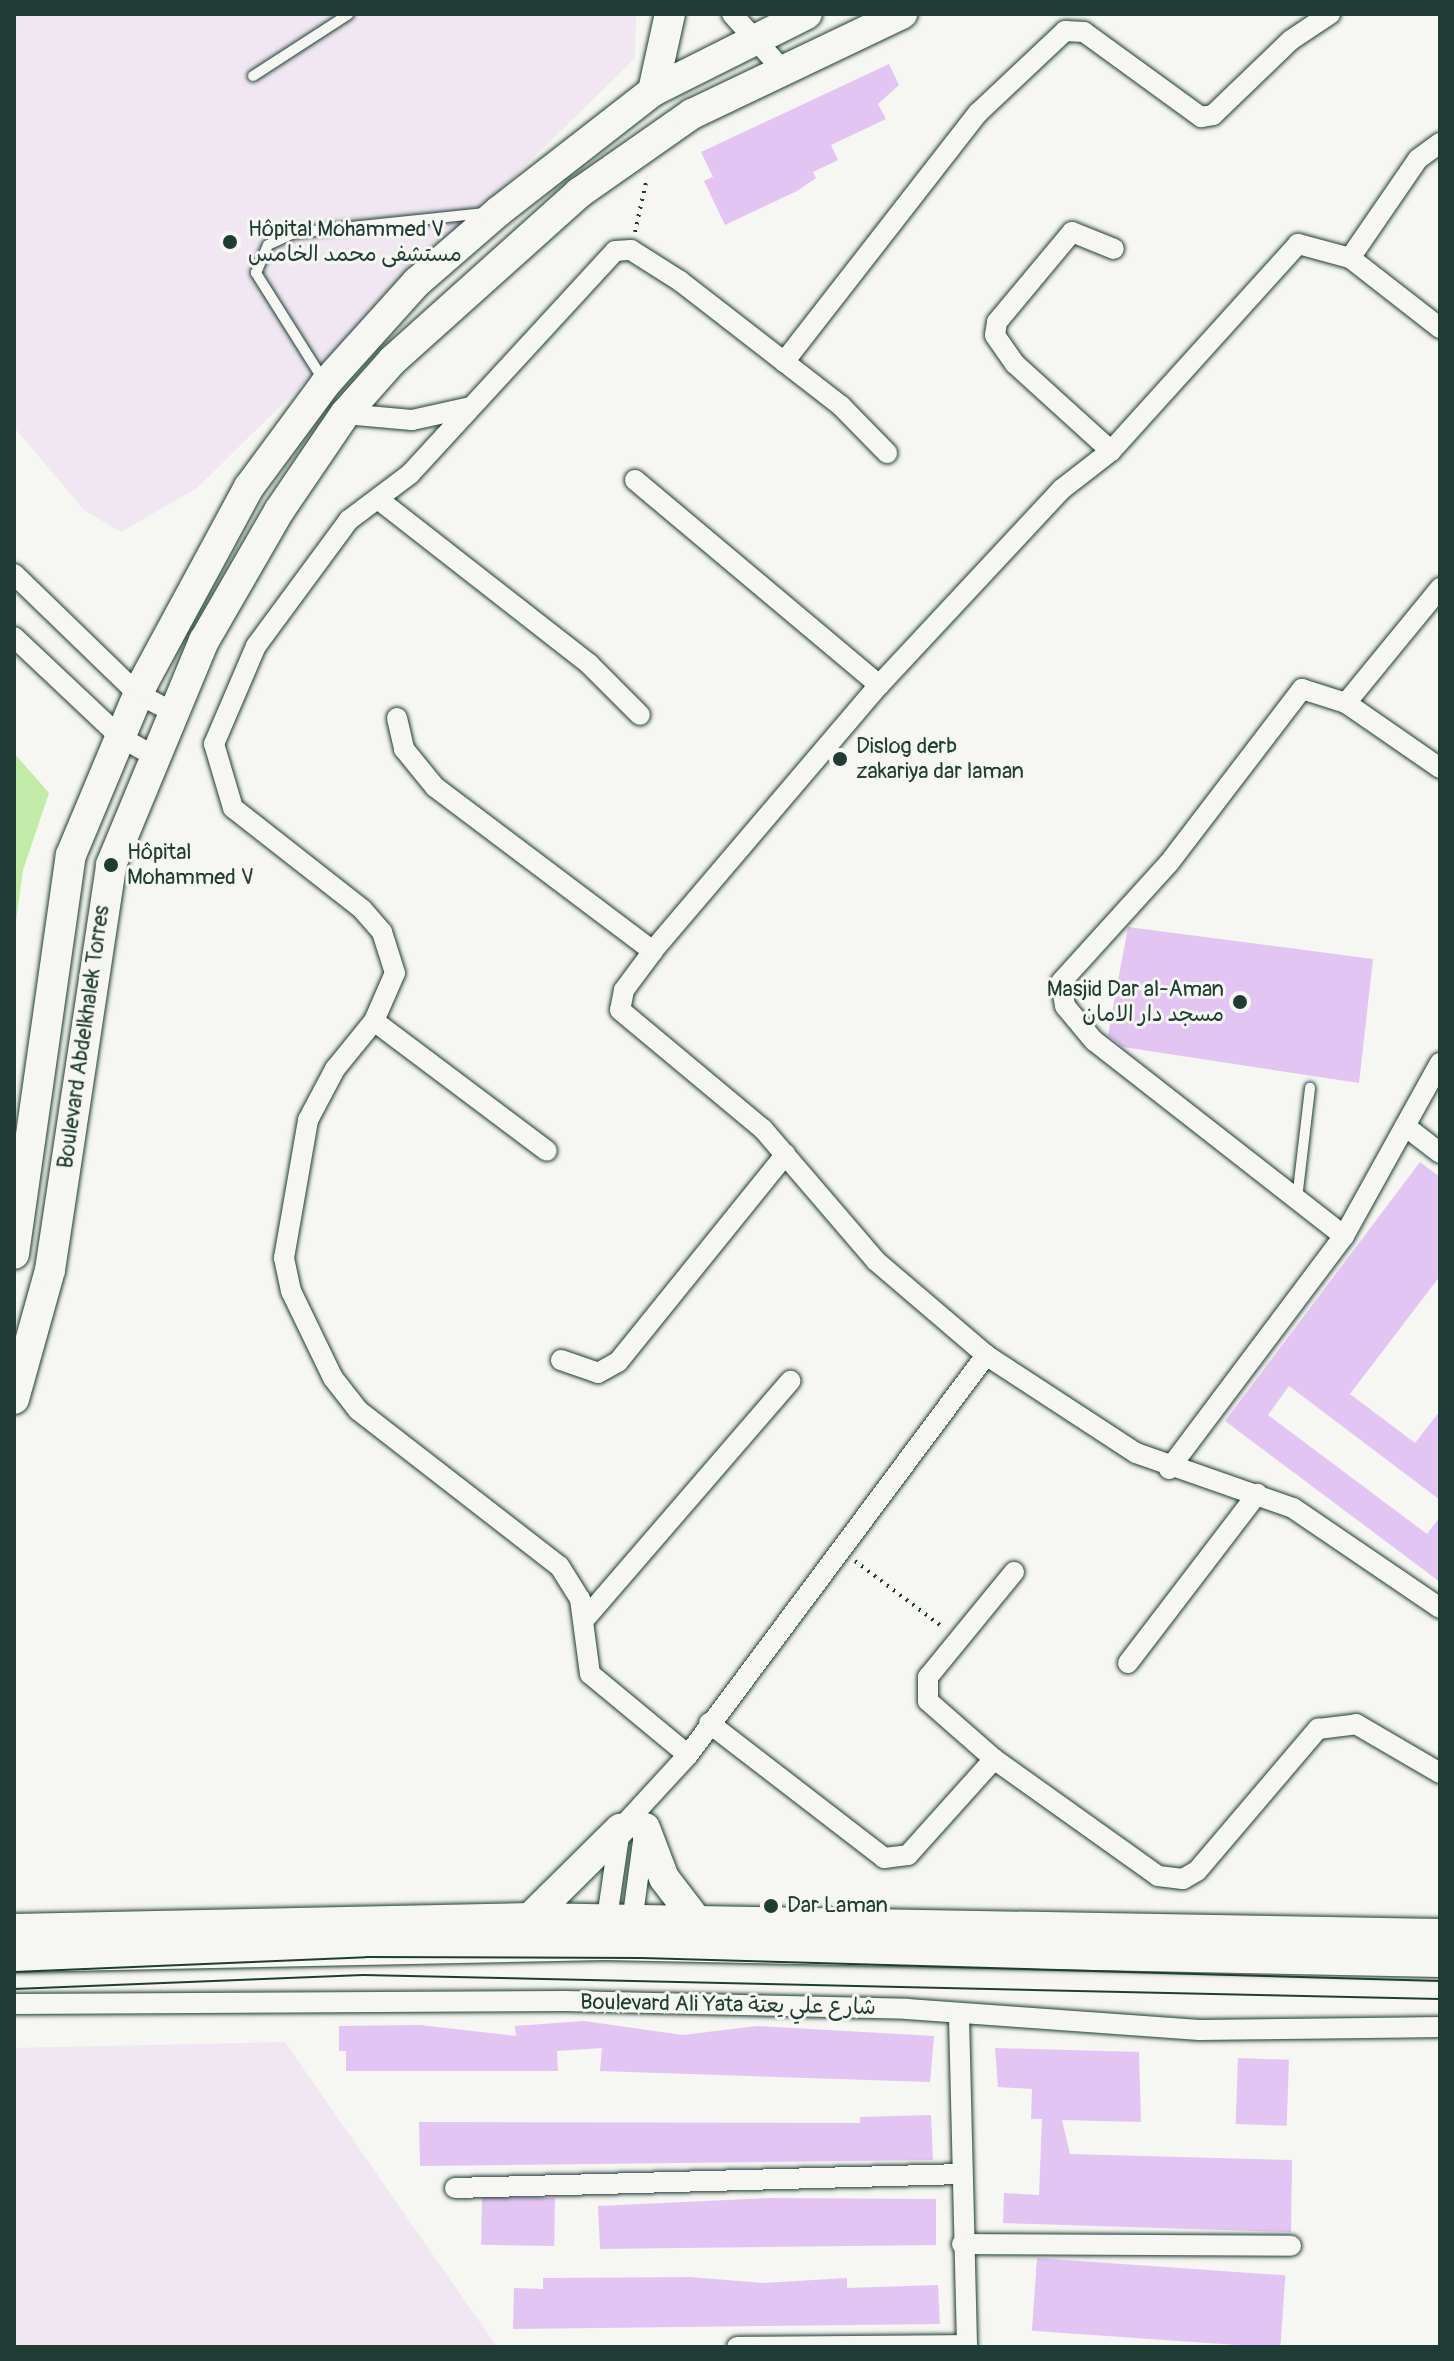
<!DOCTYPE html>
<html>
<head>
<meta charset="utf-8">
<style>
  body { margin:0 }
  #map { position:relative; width:1454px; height:2361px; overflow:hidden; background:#f6f6f2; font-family:Pangolin,"Playpen Sans Arabic",sans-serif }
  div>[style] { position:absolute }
  .built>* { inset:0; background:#f0e7f2 }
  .green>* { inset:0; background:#c1eba7 }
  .building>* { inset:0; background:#e3c5f3; transform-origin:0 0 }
  .path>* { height:4px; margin-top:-2px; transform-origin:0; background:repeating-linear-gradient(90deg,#1f3d34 0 2px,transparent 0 8px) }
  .roads { filter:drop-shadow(0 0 2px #1f3d34) drop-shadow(0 0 2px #1f3d34) }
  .lane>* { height:10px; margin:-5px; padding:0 5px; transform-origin:5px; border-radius:5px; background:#f6f6f2 }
  .street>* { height:20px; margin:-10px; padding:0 10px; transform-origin:10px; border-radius:10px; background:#f6f6f2 }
  .secondary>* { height:30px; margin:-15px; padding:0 15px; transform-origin:15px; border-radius:15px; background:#f6f6f2 }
  .tram>* { height:2px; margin:-1px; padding:0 1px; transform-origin:1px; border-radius:1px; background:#1f3d34 }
  .dots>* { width:22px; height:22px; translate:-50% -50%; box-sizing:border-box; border:4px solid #f6f6f2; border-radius:50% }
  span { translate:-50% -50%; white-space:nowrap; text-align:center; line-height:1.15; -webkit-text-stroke:6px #f6f6f2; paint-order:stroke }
  .poi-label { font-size:22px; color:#1f3d34 }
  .left { translate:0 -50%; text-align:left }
  .right { translate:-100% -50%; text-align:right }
  .street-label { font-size:22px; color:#1f3d34 }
  .frame { position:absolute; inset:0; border:16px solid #1f3d34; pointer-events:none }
</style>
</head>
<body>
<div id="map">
  <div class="built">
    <i style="clip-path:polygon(14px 14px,636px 14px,635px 58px,197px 488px,121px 532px,84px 510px,14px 427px)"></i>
    <i style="clip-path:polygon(285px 2042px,497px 2347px,14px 2347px,14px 2048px)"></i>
  </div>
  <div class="green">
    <i style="clip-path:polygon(14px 753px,49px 793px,23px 870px,14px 935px)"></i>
  </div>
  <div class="building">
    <i style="clip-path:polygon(889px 64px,899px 85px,878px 104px,886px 119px,831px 145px,838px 160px,813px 172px,816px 178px,797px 191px,725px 225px,704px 181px,713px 177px,701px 152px)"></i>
    <i style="clip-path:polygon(1128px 927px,1373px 959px,1359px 1083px,1123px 1047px,1108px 1035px)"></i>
    <i style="clip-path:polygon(1420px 1162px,1440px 1177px,1440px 1276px,1350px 1394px,1415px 1443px,1440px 1411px,1440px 1500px,1289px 1386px,1268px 1415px,1427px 1534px,1440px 1517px,1440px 1582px,1225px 1421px)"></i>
    <i style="clip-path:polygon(584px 2021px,683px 2035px,757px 2026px,934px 2036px,930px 2082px,600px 2071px,602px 2048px,557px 2051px,558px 2071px,346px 2071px,346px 2051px,339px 2051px,339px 2026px,420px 2025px,516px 2036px,515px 2026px)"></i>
    <i style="clip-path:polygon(995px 2048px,1139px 2052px,1141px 2122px,1062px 2120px,1070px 2154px,1292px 2160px,1291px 2232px,1003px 2223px,1004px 2193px,1039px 2195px,1042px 2119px,1031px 2119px,1032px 2089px,998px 2087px)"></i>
    <i style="left:1238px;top:2058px;width:51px;height:66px;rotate:2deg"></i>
    <i style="clip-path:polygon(931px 2115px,933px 2160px,420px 2166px,419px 2122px,860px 2123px,860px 2117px)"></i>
    <i style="left:555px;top:2198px;width:48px;height:73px;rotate:91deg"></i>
    <i style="clip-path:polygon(769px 2198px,936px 2199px,936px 2245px,600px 2249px,598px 2206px)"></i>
    <i style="left:1037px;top:2258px;width:249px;height:73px;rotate:4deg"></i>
    <i style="clip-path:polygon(690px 2277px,763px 2283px,847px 2278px,847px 2288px,938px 2285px,940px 2324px,513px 2329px,514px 2288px,543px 2289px,543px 2278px)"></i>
  </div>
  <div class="path">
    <i style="left:635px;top:232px;width:55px;rotate:-77.5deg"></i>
    <i style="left:855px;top:1561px;width:111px;rotate:37deg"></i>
  </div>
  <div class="roads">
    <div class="lane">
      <i style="left:253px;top:76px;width:114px;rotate:-32.9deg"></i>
      <i style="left:324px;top:381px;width:128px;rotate:-122.2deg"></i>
      <i style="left:256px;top:273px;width:30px;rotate:-67deg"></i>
      <i style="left:268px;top:245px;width:29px;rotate:-25deg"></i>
      <i style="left:294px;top:233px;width:192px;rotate:-6deg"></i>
      <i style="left:1297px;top:1199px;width:112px;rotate:-83.3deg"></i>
    </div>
    <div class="street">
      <i style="left:732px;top:14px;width:73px;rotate:47.8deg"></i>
      <i style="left:1350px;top:258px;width:120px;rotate:-55.5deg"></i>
      <i style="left:1418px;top:159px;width:27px;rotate:-36deg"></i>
      <i style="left:1440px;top:328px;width:114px;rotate:-142.1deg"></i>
      <i style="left:1350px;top:258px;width:54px;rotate:-164.9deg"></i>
      <i style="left:1298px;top:244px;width:279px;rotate:132.1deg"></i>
      <i style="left:1111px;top:451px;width:62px;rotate:142.2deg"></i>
      <i style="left:1062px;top:489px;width:268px;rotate:133deg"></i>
      <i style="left:879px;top:685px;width:349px;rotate:130.4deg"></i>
      <i style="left:653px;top:951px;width:49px;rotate:126.6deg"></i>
      <i style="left:624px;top:990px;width:20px;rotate:101deg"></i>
      <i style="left:620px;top:1010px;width:186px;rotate:39.8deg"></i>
      <i style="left:763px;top:1129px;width:174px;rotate:49.4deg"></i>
      <i style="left:876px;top:1261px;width:145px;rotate:40.5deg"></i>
      <i style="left:986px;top:1355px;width:179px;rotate:33.2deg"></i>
      <i style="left:1136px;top:1453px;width:166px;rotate:19.3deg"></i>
      <i style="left:1293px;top:1508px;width:178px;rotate:34.2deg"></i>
      <i style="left:784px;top:362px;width:316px;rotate:-52.1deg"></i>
      <i style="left:978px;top:113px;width:120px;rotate:-43.3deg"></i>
      <i style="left:1065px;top:31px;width:19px;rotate:3deg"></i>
      <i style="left:1084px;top:32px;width:145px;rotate:36deg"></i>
      <i style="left:1201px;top:117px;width:12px;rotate:-9deg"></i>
      <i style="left:1213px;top:115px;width:108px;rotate:-43.9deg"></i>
      <i style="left:1291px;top:40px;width:47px;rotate:-33.7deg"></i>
      <i style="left:345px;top:414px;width:67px;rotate:5.1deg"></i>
      <i style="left:412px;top:420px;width:60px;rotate:-12.4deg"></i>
      <i style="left:1111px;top:451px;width:130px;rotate:-137.8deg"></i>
      <i style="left:1015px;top:364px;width:35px;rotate:-125deg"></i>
      <i style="left:995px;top:335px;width:13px;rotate:-81deg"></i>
      <i style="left:997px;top:322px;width:117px;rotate:-50.2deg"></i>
      <i style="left:1072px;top:232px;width:45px;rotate:22deg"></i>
      <i style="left:635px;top:480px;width:319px;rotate:40deg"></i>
      <i style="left:378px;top:499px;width:268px;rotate:38deg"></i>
      <i style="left:589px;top:664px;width:72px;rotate:45deg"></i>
      <i style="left:14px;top:574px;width:173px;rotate:44.1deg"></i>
      <i style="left:138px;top:694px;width:37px;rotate:27deg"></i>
      <i style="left:14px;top:637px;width:146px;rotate:43.3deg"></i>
      <i style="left:120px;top:737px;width:38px;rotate:29deg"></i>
      <i style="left:1346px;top:703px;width:149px;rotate:-50.7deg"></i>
      <i style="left:397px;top:718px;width:32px;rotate:77deg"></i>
      <i style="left:404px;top:749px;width:49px;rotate:50.8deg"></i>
      <i style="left:435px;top:787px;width:273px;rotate:37deg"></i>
      <i style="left:374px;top:1021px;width:216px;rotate:36.9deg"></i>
      <i style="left:1405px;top:1126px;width:44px;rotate:37.6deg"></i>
      <i style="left:1344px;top:1236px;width:317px;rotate:-142deg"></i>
      <i style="left:1094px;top:1041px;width:45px;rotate:-129.6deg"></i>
      <i style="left:1065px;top:1006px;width:24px;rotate:-99deg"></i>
      <i style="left:1061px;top:982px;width:161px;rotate:-47.8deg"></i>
      <i style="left:1169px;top:863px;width:219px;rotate:-52.6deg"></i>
      <i style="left:1302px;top:689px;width:46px;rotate:17.7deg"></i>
      <i style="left:1346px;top:703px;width:114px;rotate:34.7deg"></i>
      <i style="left:561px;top:1360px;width:39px;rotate:19deg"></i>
      <i style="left:598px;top:1373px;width:23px;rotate:-29deg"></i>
      <i style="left:618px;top:1362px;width:267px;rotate:-51.1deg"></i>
      <i style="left:1169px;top:1469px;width:291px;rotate:-53.1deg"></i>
      <i style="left:1344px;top:1236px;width:198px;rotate:-61deg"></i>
      <i style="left:1014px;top:1572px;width:136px;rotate:129.3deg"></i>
      <i style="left:928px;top:1677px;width:24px;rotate:90deg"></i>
      <i style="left:928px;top:1701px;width:88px;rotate:41.3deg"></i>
      <i style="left:994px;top:1759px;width:201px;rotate:35.5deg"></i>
      <i style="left:1158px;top:1876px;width:25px;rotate:7deg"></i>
      <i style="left:1183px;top:1879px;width:16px;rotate:-30deg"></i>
      <i style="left:1197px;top:1871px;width:187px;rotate:-49.6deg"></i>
      <i style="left:1318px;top:1729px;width:38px;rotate:-7deg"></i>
      <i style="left:1356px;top:1724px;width:97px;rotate:30.3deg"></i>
      <i style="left:584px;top:1620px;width:316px;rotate:-49.2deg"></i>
      <i style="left:1128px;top:1663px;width:213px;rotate:-52.6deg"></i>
      <i style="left:709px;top:1723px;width:221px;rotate:37.6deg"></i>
      <i style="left:884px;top:1858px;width:24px;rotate:-7deg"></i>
      <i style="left:908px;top:1855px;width:129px;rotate:-48.1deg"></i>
      <i style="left:688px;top:1755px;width:127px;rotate:-140.4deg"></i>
      <i style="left:590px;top:1674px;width:76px;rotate:-97.6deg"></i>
      <i style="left:580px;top:1599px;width:39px;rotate:-122deg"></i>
      <i style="left:559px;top:1566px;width:254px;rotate:-142.2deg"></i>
      <i style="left:358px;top:1410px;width:41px;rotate:-128deg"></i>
      <i style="left:333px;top:1378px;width:97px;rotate:-115.8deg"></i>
      <i style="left:291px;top:1291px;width:34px;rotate:-102deg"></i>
      <i style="left:284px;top:1258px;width:140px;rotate:-80.1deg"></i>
      <i style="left:308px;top:1120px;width:58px;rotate:-62.1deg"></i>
      <i style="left:335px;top:1069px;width:62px;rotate:-50.9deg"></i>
      <i style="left:374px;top:1021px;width:52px;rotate:-66.4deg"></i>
      <i style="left:395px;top:973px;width:43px;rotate:-107.6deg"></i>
      <i style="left:382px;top:932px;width:30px;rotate:-131deg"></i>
      <i style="left:362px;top:909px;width:164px;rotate:-141.9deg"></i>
      <i style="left:233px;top:808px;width:67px;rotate:-106.5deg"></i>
      <i style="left:214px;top:744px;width:107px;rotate:-66.8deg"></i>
      <i style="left:256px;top:646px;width:157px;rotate:-53.6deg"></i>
      <i style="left:349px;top:520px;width:76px;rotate:-37deg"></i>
      <i style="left:410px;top:474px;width:303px;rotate:-47.4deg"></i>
      <i style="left:615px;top:251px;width:16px;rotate:-4deg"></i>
      <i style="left:631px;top:250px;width:58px;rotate:32.3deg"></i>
      <i style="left:680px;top:281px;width:204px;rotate:37.8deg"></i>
      <i style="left:841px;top:406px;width:66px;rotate:45.6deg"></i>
      <i style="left:631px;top:1930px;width:104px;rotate:-82.3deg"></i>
      <i style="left:605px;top:1932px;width:104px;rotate:-81.7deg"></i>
      <i style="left:620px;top:1829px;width:100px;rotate:-47.4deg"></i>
      <i style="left:688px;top:1755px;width:499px;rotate:-53.3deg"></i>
      <i style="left:14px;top:2004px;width:551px;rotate:-0.31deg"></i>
      <i style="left:565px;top:2001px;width:342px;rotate:1.3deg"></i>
      <i style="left:907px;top:2009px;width:293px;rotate:4.1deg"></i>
      <i style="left:1199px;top:2030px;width:241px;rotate:-0.7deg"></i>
      <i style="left:959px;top:2017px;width:330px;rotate:88.6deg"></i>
      <i style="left:455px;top:2188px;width:506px;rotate:-1.58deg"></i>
      <i style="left:962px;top:2244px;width:329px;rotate:0.3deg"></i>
      <i style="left:737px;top:2347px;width:230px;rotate:-0.5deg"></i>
    </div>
    <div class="secondary">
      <i style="left:653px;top:91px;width:79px;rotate:-77.6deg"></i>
      <i style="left:14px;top:1254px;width:403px;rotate:-81.9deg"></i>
      <i style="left:71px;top:855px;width:186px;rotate:-67.3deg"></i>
      <i style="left:143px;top:683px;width:223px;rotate:-61.6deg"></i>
      <i style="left:249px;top:487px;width:129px;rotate:-53.5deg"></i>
      <i style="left:326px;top:383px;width:136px;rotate:-48deg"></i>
      <i style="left:417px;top:282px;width:108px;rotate:-40.9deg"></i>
      <i style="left:499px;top:211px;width:195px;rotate:-37.9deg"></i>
      <i style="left:653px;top:91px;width:172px;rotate:-26.6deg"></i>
      <i style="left:14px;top:1399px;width:134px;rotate:-74.4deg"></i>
      <i style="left:50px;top:1270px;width:410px;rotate:-81.4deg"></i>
      <i style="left:111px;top:865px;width:243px;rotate:-67.5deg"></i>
      <i style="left:204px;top:641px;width:150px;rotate:-60deg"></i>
      <i style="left:279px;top:511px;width:117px;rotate:-55.8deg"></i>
      <i style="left:345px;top:414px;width:72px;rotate:-48.4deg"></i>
      <i style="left:393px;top:360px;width:250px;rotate:-41.9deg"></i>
      <i style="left:579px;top:193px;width:138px;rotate:-35deg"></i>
      <i style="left:692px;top:114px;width:233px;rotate:-25.5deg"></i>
      <i style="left:645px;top:1828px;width:53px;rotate:69.2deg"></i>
      <i style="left:664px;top:1878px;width:54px;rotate:52.5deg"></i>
      <i style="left:530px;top:1918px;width:127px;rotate:-44.7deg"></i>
      <i style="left:14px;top:1929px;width:516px;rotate:-1.22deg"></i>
      <i style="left:530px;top:1918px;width:910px;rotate:1.01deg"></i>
      <i style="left:14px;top:1957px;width:591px;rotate:-1.16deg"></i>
      <i style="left:605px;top:1945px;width:835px;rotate:1.17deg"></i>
    </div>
  </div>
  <div class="tram">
    <i style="left:14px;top:1972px;width:352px;rotate:-2.4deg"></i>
    <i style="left:366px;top:1957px;width:276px;rotate:0.2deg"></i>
    <i style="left:642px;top:1958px;width:798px;rotate:1.65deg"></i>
    <i style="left:14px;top:1989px;width:349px;rotate:-2.3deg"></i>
    <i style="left:363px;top:1975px;width:1077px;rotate:1.28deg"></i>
  </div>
  <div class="dots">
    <i style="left:230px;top:242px;background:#1f3d34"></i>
    <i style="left:840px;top:759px;background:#1f3d34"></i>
    <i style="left:111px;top:865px;background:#1f3d34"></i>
    <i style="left:1240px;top:1002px;background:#1f3d34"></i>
    <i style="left:771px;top:1906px;background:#1f3d34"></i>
  </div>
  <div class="poi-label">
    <span class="left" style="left:248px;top:242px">Hôpital Mohammed V<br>مستشفى محمد الخامس</span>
    <span class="left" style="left:856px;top:759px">Dislog derb<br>zakariya dar laman</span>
    <span class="left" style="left:127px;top:865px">Hôpital<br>Mohammed V</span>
    <span class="right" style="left:1224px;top:1002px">Masjid Dar al-Aman<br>مسجد دار الامان</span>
    <span class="left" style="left:787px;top:1906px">Dar Laman</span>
  </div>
  <div class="street-label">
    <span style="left:84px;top:1037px;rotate:-82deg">Boulevard Abdelkhalek Torres</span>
    <span style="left:728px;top:2005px;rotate:1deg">Boulevard Ali Yata شارع علي يعتة</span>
  </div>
  <div class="frame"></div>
</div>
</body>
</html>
